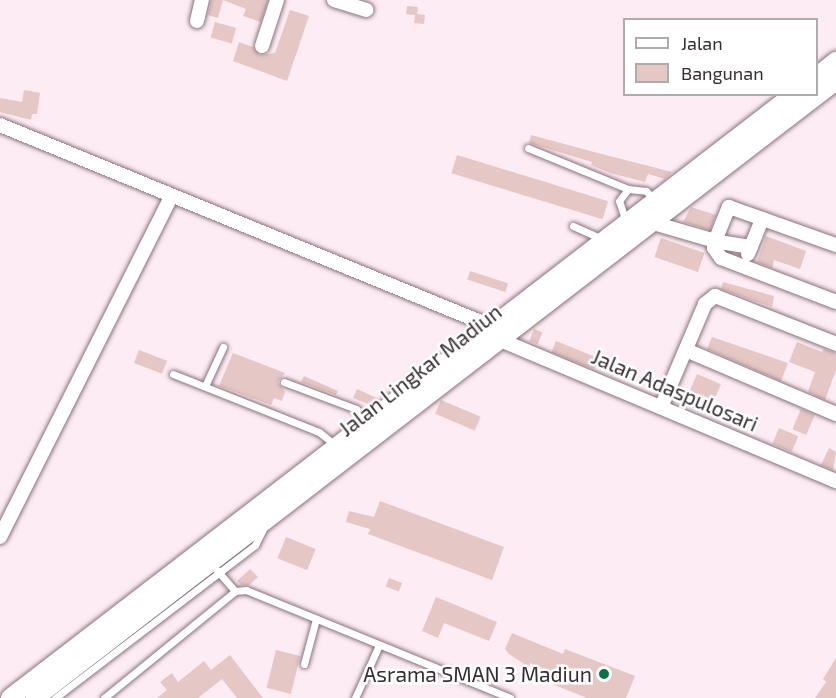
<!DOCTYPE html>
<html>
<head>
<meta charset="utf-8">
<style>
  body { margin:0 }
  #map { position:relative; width:836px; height:698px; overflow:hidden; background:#fdecf4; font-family:"Exo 2",sans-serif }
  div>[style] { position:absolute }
  .building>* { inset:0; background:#e5c7c5; transform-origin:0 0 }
  .roads { filter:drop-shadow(0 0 2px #89717c) drop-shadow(0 0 2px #89717c) }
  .service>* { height:7px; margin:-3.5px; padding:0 3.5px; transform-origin:3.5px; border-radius:3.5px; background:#fff }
  .minor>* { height:14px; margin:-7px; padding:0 7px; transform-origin:7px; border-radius:7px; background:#fff }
  .secondary>* { height:18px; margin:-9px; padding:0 9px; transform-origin:9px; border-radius:9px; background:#fff }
  .dots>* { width:16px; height:16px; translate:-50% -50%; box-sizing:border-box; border:3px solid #fff; border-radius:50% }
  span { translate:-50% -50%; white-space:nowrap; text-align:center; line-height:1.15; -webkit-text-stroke:5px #fff; paint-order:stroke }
  .street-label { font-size:21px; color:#362c31 }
  .poi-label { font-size:21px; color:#362c31 }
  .right { translate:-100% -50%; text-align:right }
  .legend { position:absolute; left:623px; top:18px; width:195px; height:78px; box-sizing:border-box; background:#fff; border:2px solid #afabad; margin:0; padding:8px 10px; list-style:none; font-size:18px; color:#362c31 }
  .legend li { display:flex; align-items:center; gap:12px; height:30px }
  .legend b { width:30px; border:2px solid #afabad }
</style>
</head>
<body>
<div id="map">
  <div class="building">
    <i style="clip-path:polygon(211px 0,268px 0,261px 22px,243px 16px,246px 9px,223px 0,218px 18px,208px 15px)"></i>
    <i style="clip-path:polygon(407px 6px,418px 7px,417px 14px,425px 15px,424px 24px,414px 23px,415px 15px,406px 14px)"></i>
    <i style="clip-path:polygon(290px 10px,309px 16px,287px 81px,233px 61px,239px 42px,253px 47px,260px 55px,275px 53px)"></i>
    <i style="left:215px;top:22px;width:22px;height:16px;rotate:16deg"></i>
    <i style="clip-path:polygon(24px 90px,40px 93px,37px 114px,32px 114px,31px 120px,0 112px,0 98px,22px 102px)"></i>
    <i style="clip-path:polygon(531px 135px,594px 152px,672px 172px,665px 179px,648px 174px,645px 182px,610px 173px,591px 165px,592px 162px,529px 143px)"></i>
    <i style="left:457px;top:155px;width:158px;height:19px;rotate:17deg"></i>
    <i style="clip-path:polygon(691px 207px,716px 215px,710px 230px,683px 222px)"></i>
    <i style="clip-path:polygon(766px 236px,806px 251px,800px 269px,774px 260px,772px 268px,757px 262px)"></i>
    <i style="left:661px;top:238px;width:46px;height:20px;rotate:19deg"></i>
    <i style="left:470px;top:271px;width:40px;height:9px;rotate:18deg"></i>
    <i style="clip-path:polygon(723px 282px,774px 296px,772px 307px,721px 289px)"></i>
    <i style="left:534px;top:329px;width:9px;height:13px;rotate:21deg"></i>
    <i style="clip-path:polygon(712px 337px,788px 363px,781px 381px,707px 349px)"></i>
    <i style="left:556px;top:341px;width:46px;height:12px;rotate:22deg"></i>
    <i style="clip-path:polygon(797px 342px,822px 352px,824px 349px,836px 353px,836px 370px,825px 400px,808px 392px,815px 372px,789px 362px)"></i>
    <i style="left:139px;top:350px;width:30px;height:14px;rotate:21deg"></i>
    <i style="clip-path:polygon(233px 353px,285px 373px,278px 382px,285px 392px,282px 401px,274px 398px,271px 405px,219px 386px)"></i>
    <i style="left:697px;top:374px;width:26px;height:21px;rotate:23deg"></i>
    <i style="clip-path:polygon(304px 376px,338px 391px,336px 395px,301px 382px)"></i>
    <i style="clip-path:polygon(357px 389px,379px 399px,378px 401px,371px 405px,353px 398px)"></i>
    <i style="left:441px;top:400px;width:43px;height:15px;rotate:23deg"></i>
    <i style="left:801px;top:409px;width:15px;height:22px;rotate:23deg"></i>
    <i style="left:779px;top:428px;width:21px;height:17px;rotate:23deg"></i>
    <i style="clip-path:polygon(829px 448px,836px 452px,833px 470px,821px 465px)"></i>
    <i style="clip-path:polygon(380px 501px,504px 547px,492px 580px,368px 534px,370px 529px,346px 522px,349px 511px,374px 517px)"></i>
    <i style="left:286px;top:537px;width:32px;height:23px;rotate:22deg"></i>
    <i style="clip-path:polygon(250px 569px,258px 577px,249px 585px,241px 585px,237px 581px)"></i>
    <i style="left:389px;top:578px;width:14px;height:9px;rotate:21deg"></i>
    <i style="clip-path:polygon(436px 597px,497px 622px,489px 641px,444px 623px,438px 638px,422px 631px)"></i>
    <i style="clip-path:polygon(512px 633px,563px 654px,565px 649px,635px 676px,626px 698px,587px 698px,552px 684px,556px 674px,530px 663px,529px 667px,509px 654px,505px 649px)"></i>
    <i style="left:276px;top:650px;width:25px;height:39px;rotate:14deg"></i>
    <i style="clip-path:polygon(230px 655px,263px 698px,237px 698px,222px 679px,198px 698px,157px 698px,167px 690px,160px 682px,172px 673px,178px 682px,204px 661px,211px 670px)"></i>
    <i style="clip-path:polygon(836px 658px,836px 698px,815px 698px,826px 682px,823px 679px)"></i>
  </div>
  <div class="roads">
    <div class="service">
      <i style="left:528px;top:148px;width:108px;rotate:22.3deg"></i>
      <i style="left:626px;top:222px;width:22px;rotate:-108deg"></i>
      <i style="left:619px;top:201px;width:15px;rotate:-53deg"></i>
      <i style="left:628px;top:189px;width:18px;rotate:6deg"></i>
      <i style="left:646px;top:191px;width:13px;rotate:45deg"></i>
      <i style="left:573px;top:226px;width:32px;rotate:24deg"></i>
      <i style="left:173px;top:374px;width:157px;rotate:21.7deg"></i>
      <i style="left:319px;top:432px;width:22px;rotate:39deg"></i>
      <i style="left:284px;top:382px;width:77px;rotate:20.6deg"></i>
      <i style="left:356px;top:409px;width:17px;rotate:40deg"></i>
      <i style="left:205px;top:386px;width:43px;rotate:-65.2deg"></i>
      <i style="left:235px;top:591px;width:11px;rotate:-5deg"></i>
      <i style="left:246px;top:590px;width:285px;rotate:22.2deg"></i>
      <i style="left:304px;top:664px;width:47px;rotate:-75.1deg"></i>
      <i style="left:55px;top:698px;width:252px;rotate:-37.4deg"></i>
      <i style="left:255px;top:545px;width:18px;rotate:-63deg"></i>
      <i style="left:104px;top:698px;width:169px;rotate:-39.2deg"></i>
      <i style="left:235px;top:591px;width:28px;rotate:-131deg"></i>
      <i style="left:355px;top:698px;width:58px;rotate:-65.6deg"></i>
    </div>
    <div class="minor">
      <i style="left:334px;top:0;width:34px;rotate:17deg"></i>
      <i style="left:197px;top:21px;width:22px;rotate:-77deg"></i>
      <i style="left:262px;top:46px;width:48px;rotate:-71.9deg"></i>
      <i style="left:0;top:125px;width:533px;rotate:22.28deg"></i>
      <i style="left:650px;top:222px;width:68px;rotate:16.3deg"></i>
      <i style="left:715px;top:241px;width:37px;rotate:-68deg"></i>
      <i style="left:729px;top:207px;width:114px;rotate:19.6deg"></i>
      <i style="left:751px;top:247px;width:36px;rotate:-171deg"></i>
      <i style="left:715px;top:241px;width:7px;rotate:98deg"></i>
      <i style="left:714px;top:248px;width:12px;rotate:55deg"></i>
      <i style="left:721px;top:258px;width:123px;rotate:20.9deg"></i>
      <i style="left:748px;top:254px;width:38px;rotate:-68deg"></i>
      <i style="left:498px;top:339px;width:367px;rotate:22.8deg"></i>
      <i style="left:686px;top:350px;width:163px;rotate:23.1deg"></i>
      <i style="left:662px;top:405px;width:110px;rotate:-66.9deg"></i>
      <i style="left:705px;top:304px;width:13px;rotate:-39deg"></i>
      <i style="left:715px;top:296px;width:130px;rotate:21.6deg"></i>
      <i style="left:0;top:537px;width:381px;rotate:-63.3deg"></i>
    </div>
    <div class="secondary">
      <i style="left:816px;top:77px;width:26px;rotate:-39deg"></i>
      <i style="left:10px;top:698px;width:990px;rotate:-37.61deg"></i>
      <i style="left:35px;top:698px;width:1011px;rotate:-37.61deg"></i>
    </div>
  </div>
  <div class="dots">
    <i style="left:604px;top:674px;background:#0a7148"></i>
  </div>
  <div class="street-label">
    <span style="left:420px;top:370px;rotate:-38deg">Jalan Lingkar Madiun</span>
    <span style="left:675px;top:390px;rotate:23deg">Jalan Adaspulosari</span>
  </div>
  <div class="poi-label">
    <span class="right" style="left:592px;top:674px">Asrama SMAN 3 Madiun</span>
  </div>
  <ul class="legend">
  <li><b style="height:8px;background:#fff"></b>Jalan</li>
  <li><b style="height:16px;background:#e5c7c5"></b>Bangunan</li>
  </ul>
</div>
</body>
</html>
